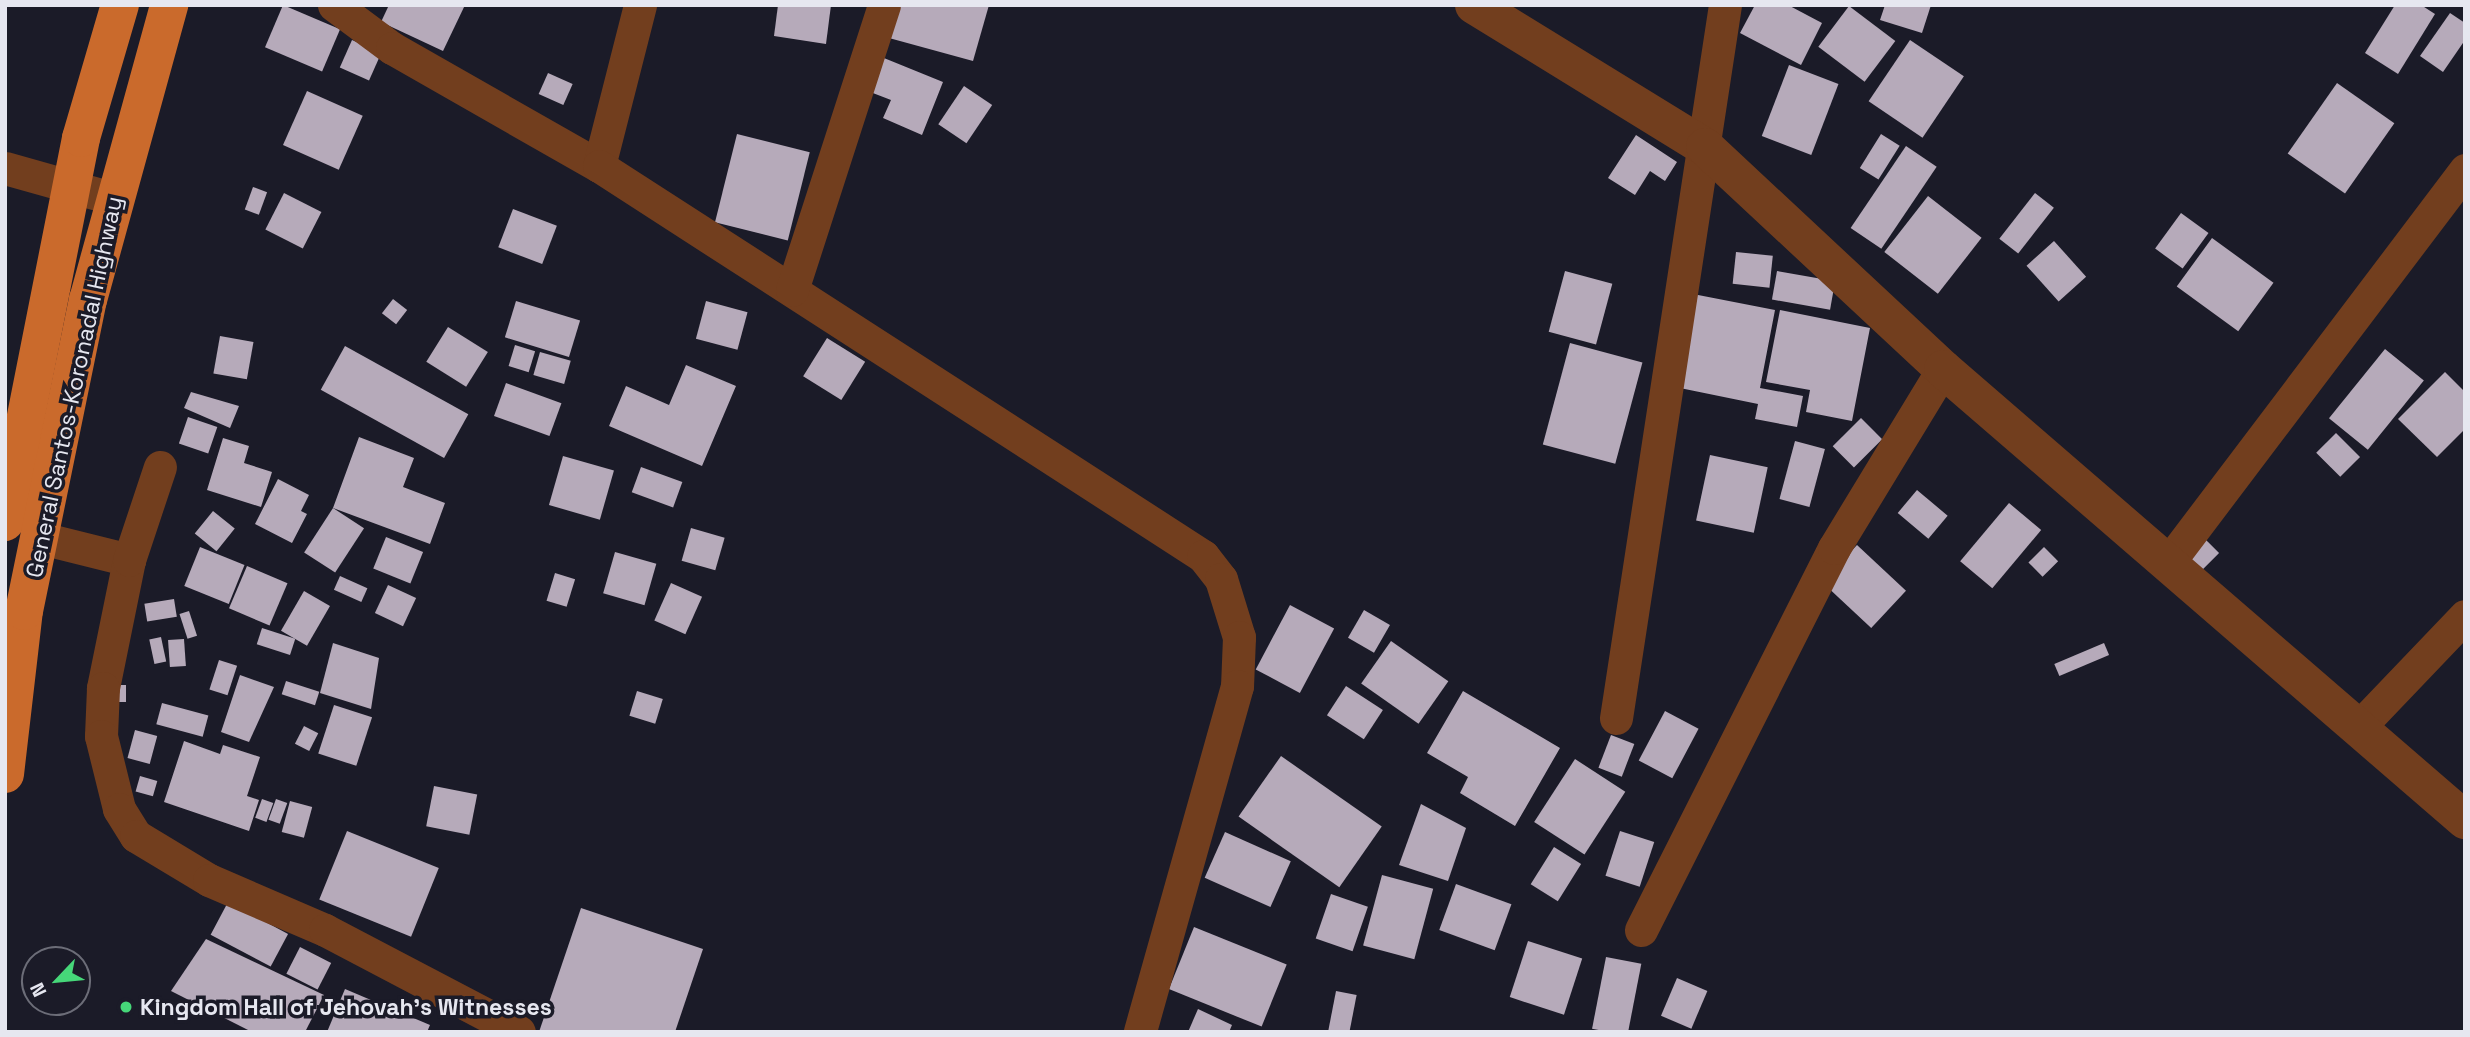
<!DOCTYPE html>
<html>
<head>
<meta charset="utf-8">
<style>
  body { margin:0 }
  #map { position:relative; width:2470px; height:1037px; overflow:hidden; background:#1b1b28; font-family:"Space Grotesk",sans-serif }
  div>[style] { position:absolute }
  .building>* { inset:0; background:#b6aaba; transform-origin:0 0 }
  .minor>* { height:33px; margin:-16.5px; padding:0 16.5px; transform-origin:16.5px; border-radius:16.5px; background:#723e1e }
  .tertiary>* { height:38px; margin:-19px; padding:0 19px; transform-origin:19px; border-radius:19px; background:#723e1e }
  .trunk>* { height:38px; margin:-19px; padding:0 19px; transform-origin:19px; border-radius:19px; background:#ca6a2c }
  .dots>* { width:19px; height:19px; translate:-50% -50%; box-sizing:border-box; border:4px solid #1b1b28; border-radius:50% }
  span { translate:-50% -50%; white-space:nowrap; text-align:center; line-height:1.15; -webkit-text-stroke:7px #1b1b28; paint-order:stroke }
  .street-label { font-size:23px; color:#e6e7f0 }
  .poi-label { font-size:23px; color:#e6e7f0; font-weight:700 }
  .left { translate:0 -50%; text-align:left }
  .frame { position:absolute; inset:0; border:7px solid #e6e7f0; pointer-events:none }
  .north { position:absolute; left:21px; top:946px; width:70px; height:70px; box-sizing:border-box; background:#1b1b28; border:2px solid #6c6d78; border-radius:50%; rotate:244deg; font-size:19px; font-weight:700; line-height:28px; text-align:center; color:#e6e7f0 }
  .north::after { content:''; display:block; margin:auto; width:24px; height:32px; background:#46d779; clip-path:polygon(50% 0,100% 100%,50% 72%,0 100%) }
</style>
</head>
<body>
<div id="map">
  <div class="building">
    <i style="left:283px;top:5px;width:62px;height:46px;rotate:23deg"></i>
    <i style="clip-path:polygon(389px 5px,465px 5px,443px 51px,381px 22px)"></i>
    <i style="clip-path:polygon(778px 5px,831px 5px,826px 44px,774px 36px)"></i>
    <i style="clip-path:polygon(898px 5px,989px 5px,973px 61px,889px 38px)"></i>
    <i style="clip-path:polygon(1755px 5px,1788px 5px,1822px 23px,1801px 65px,1740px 33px)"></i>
    <i style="clip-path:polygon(1885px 5px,1931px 5px,1922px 33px,1880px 20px)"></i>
    <i style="clip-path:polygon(2395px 5px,2421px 5px,2435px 14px,2398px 74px,2365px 53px)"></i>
    <i style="left:1849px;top:6px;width:58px;height:51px;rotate:37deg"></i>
    <i style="clip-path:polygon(2450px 13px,2465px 23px,2465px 40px,2443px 72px,2420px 56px)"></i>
    <i style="left:352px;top:40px;width:32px;height:30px;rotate:24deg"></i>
    <i style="left:1910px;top:40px;width:65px;height:74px;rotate:34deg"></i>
    <i style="clip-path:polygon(879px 56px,943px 82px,922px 135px,883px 118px,891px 100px,865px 90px)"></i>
    <i style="left:1789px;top:65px;width:53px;height:76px;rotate:21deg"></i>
    <i style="left:548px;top:73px;width:27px;height:23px;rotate:24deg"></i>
    <i style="left:2337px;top:83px;width:70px;height:86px;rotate:35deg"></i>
    <i style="left:964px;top:86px;width:34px;height:46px;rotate:34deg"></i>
    <i style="left:307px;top:91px;width:61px;height:59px;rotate:24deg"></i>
    <i style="left:737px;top:134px;width:75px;height:91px;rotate:14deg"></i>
    <i style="left:1881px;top:134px;width:22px;height:40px;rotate:32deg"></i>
    <i style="clip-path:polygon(1636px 135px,1677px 162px,1665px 181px,1650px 171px,1635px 195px,1608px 178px)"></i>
    <i style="left:1906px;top:146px;width:37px;height:99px;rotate:34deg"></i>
    <i style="left:253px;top:187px;width:15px;height:24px;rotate:20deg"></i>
    <i style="left:284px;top:193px;width:42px;height:41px;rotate:27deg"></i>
    <i style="left:2035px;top:193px;width:24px;height:58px;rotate:38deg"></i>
    <i style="left:1928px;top:196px;width:68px;height:71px;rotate:38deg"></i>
    <i style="left:513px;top:209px;width:47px;height:41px;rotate:21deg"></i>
    <i style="left:2181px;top:213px;width:34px;height:44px;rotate:36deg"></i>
    <i style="left:2212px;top:238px;width:76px;height:60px;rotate:36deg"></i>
    <i style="left:2054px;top:241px;width:48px;height:37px;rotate:48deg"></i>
    <i style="left:1736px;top:252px;width:37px;height:32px;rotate:6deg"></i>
    <i style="left:1565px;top:271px;width:49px;height:63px;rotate:15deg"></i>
    <i style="left:1777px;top:271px;width:59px;height:29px;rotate:10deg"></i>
    <i style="clip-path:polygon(1693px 294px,1775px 310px,1760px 388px,1803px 396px,1797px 427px,1755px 419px,1758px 404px,1675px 387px)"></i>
    <i style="left:393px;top:299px;width:18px;height:18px;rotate:38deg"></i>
    <i style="left:516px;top:301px;width:67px;height:38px;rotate:17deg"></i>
    <i style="left:706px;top:301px;width:43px;height:39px;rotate:15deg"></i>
    <i style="clip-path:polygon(1780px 310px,1870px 328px,1852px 421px,1806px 412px,1810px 390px,1766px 382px)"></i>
    <i style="left:448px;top:327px;width:47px;height:41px;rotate:32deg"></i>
    <i style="left:220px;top:336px;width:34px;height:38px;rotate:10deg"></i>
    <i style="left:827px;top:338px;width:45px;height:45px;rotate:32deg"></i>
    <i style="left:1570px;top:343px;width:75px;height:105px;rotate:15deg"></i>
    <i style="left:515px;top:345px;width:21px;height:22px;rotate:17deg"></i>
    <i style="left:345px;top:346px;width:141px;height:50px;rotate:29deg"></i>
    <i style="left:2385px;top:349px;width:50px;height:89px;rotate:39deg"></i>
    <i style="left:540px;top:352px;width:32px;height:24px;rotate:16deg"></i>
    <i style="clip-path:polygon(686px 365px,736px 386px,702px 466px,609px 426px,626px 386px,669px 405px)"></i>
    <i style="clip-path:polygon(2445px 372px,2465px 392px,2465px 429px,2437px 457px,2398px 419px)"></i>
    <i style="left:506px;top:383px;width:59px;height:35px;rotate:20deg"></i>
    <i style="clip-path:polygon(191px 392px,239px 406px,230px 428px,184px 408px)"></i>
    <i style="left:188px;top:417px;width:31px;height:28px;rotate:19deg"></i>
    <i style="left:1861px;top:418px;width:30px;height:40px;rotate:45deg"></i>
    <i style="left:2336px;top:433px;width:34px;height:28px;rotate:45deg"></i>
    <i style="clip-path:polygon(359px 437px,414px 458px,403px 487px,445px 503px,430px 544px,333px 508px)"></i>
    <i style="clip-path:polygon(223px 438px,249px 446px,244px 463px,272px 472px,261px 507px,207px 490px)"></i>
    <i style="left:1795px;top:441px;width:31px;height:60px;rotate:15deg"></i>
    <i style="left:1710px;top:455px;width:59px;height:67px;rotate:12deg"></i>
    <i style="left:563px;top:456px;width:53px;height:51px;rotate:16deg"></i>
    <i style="left:641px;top:467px;width:44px;height:27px;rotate:20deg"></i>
    <i style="clip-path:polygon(278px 479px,309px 495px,301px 511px,307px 514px,292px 543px,255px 524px)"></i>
    <i style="left:1917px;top:490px;width:40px;height:30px;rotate:40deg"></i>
    <i style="left:2009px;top:503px;width:42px;height:76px;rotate:40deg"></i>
    <i style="left:333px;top:508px;width:37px;height:53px;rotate:33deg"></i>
    <i style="left:213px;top:511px;width:28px;height:29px;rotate:39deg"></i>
    <i style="left:691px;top:528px;width:35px;height:34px;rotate:16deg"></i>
    <i style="left:2200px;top:534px;width:27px;height:31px;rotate:45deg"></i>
    <i style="left:386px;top:537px;width:40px;height:34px;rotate:22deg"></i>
    <i style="left:1857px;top:545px;width:67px;height:51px;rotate:43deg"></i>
    <i style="left:200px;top:547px;width:48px;height:42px;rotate:22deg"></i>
    <i style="left:2044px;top:547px;width:20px;height:22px;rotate:45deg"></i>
    <i style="left:615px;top:552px;width:43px;height:43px;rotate:16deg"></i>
    <i style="left:247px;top:566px;width:44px;height:46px;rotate:23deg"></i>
    <i style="left:555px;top:573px;width:21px;height:29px;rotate:17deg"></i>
    <i style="left:340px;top:576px;width:30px;height:15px;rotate:24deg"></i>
    <i style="left:671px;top:583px;width:34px;height:41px;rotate:24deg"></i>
    <i style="left:388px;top:585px;width:31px;height:31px;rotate:25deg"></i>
    <i style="left:304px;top:591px;width:30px;height:46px;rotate:30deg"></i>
    <i style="left:174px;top:599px;width:18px;height:30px;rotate:81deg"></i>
    <i style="left:1290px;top:605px;width:50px;height:73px;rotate:28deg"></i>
    <i style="left:1364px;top:610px;width:30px;height:32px;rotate:30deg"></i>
    <i style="left:189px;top:611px;width:26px;height:10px;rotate:72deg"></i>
    <i style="left:262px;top:628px;width:35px;height:17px;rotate:18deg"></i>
    <i style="left:161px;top:637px;width:25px;height:12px;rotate:78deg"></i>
    <i style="left:184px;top:639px;width:27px;height:16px;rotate:86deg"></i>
    <i style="left:1391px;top:641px;width:70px;height:52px;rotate:35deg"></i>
    <i style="clip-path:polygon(333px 643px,379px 658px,371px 709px,320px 693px)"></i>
    <i style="left:2104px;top:643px;width:13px;height:54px;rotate:67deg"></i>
    <i style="left:219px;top:660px;width:19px;height:31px;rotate:18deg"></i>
    <i style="clip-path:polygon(240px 675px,274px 687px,249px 742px,221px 732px)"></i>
    <i style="left:286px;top:681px;width:35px;height:14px;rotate:18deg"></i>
    <i style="left:126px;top:685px;width:17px;height:19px;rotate:90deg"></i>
    <i style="left:1346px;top:686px;width:44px;height:35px;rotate:33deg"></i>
    <i style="left:637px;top:691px;width:27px;height:26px;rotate:17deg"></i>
    <i style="clip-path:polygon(1463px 691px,1560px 748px,1515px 826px,1460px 793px,1468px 777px,1427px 753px)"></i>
    <i style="left:162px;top:703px;width:48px;height:22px;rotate:15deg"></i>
    <i style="left:334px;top:705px;width:40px;height:51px;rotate:18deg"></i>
    <i style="left:1665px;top:711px;width:38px;height:56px;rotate:28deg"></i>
    <i style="left:304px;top:726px;width:16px;height:20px;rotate:27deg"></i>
    <i style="left:135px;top:730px;width:23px;height:29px;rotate:15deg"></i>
    <i style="left:1611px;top:735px;width:25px;height:35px;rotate:21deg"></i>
    <i style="clip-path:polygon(184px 741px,220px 754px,223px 745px,260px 757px,247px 796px,259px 800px,249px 831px,164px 802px)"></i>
    <i style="left:1281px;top:756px;width:123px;height:74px;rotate:35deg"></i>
    <i style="left:1575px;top:759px;width:60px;height:75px;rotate:33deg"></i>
    <i style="left:140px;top:776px;width:18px;height:16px;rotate:16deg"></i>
    <i style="left:434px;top:786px;width:44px;height:41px;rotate:11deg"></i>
    <i style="left:262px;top:799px;width:12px;height:20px;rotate:20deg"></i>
    <i style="left:276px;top:799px;width:12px;height:22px;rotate:20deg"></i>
    <i style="left:290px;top:801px;width:23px;height:32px;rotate:15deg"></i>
    <i style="clip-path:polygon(1421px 804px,1466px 828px,1448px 881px,1399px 865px)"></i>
    <i style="left:347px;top:831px;width:99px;height:74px;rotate:22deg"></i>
    <i style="left:1620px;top:831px;width:36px;height:47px;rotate:18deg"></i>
    <i style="left:1225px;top:832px;width:72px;height:50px;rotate:24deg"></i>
    <i style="left:1554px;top:847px;width:32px;height:44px;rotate:32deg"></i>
    <i style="left:1382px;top:875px;width:53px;height:73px;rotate:15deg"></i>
    <i style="left:1456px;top:884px;width:59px;height:49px;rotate:20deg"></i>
    <i style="left:1331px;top:894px;width:39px;height:47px;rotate:19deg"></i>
    <i style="left:228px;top:902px;width:68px;height:37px;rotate:28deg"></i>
    <i style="clip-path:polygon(581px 908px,703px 949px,675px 1032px,539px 1032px)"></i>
    <i style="left:1194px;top:927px;width:100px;height:67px;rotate:22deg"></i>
    <i style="clip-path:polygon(206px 939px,324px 995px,305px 1032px,252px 1032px,171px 991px)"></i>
    <i style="left:1528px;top:941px;width:57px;height:59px;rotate:18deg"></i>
    <i style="left:300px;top:947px;width:35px;height:30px;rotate:27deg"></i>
    <i style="left:1606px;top:957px;width:36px;height:73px;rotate:11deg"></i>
    <i style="left:1677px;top:978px;width:33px;height:41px;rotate:23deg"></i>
    <i style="clip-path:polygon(345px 989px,430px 1025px,427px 1032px,327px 1032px)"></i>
    <i style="left:1336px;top:991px;width:21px;height:42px;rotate:11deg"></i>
    <i style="clip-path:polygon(1198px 1009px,1232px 1025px,1229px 1032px,1188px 1032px)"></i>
  </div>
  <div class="minor">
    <i style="left:334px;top:5px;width:72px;rotate:36.6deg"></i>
    <i style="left:392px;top:48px;width:238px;rotate:29.7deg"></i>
    <i style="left:599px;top:166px;width:166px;rotate:-75.7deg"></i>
    <i style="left:599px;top:166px;width:719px;rotate:32.85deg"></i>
    <i style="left:1203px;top:556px;width:29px;rotate:52deg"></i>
    <i style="left:1221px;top:579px;width:61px;rotate:72.8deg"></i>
    <i style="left:1239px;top:637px;width:49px;rotate:92.3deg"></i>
    <i style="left:1237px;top:686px;width:359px;rotate:105.7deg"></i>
    <i style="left:5px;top:168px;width:114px;rotate:15.7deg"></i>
    <i style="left:792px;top:290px;width:299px;rotate:-72.1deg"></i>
    <i style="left:41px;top:538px;width:91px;rotate:14deg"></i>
    <i style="left:129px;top:560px;width:131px;rotate:101.5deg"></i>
    <i style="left:103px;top:688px;width:48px;rotate:92.4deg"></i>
    <i style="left:101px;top:736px;width:75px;rotate:76.1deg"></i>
    <i style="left:119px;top:809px;width:32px;rotate:58deg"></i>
    <i style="left:136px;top:836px;width:85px;rotate:31.1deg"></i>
    <i style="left:209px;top:880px;width:126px;rotate:23.3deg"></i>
    <i style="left:325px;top:930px;width:219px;rotate:27.7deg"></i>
    <i style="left:129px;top:560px;width:98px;rotate:-71.6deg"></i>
    <i style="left:2168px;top:563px;width:493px;rotate:-52.9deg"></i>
    <i style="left:1616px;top:718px;width:721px;rotate:-81.31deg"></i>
    <i style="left:2358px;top:728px;width:155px;rotate:-46.3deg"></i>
    <i style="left:1641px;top:930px;width:428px;rotate:-63.2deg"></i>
    <i style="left:1834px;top:548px;width:210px;rotate:-58.7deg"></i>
  </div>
  <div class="tertiary">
    <i style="left:1474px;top:5px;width:271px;rotate:31.6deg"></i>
    <i style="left:1705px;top:147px;width:325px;rotate:43deg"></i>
    <i style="left:1943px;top:369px;width:690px;rotate:40.83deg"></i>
  </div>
  <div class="trunk">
    <i style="left:5px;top:522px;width:391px;rotate:-78.8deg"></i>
    <i style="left:81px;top:138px;width:139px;rotate:-73.7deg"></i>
    <i style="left:5px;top:774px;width:164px;rotate:-83.4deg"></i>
    <i style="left:24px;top:611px;width:318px;rotate:-78.4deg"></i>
    <i style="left:88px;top:300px;width:306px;rotate:-74.6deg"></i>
  </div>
  <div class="dots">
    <i style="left:126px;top:1007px;background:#46d779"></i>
  </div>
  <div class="street-label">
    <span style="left:74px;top:387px;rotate:-78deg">General Santos-Koronadal Highway</span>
  </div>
  <div class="poi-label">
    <span class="left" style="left:140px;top:1007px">Kingdom Hall of Jehovah's Witnesses</span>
  </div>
  <div class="frame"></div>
  <div class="north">N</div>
</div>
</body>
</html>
